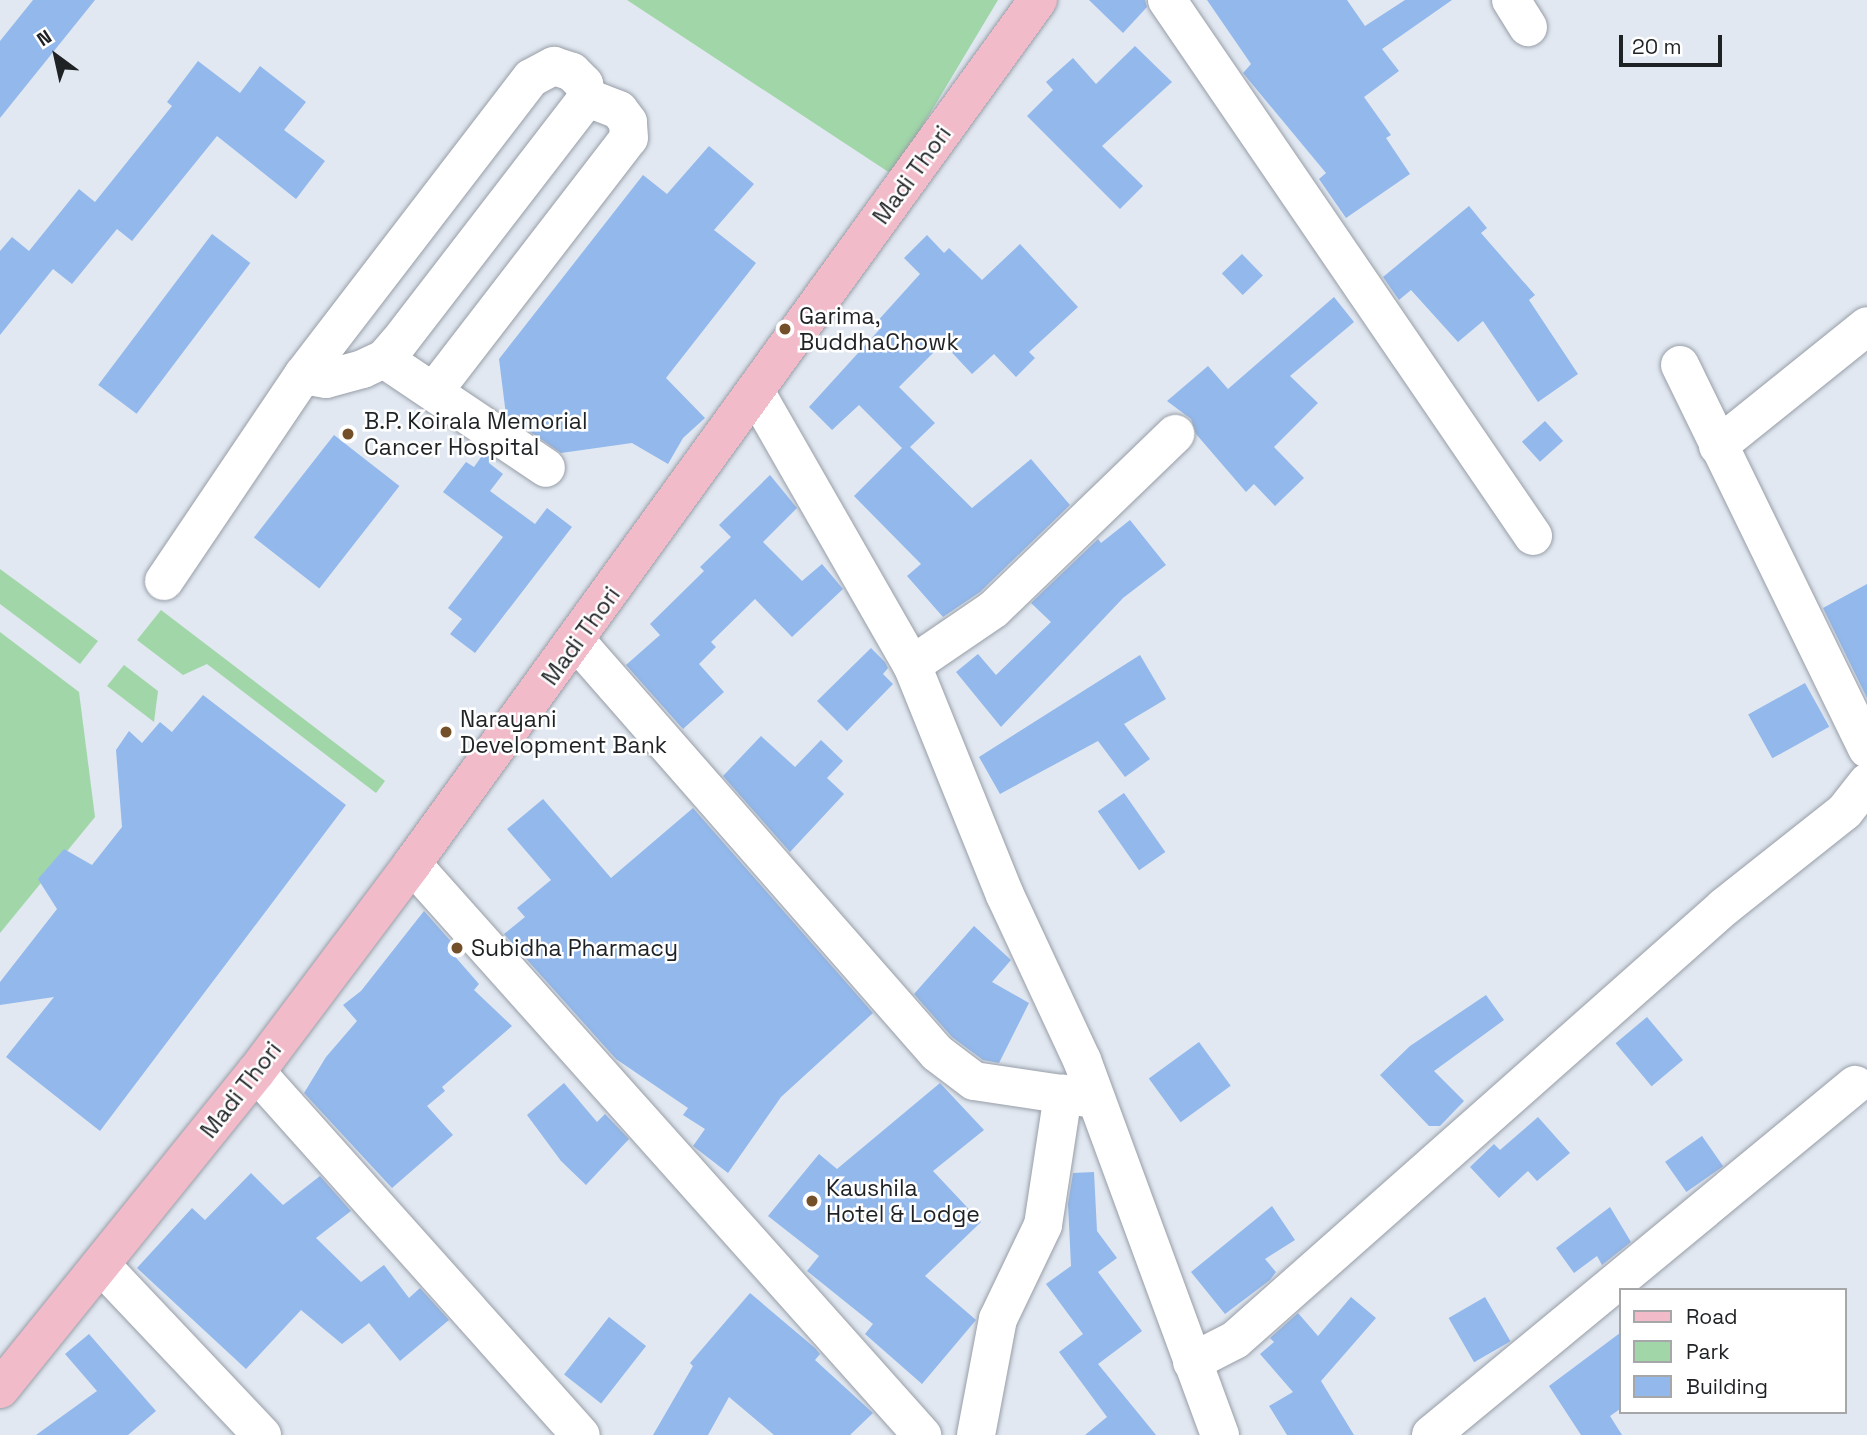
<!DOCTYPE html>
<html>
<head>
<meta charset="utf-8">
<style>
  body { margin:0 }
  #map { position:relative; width:1867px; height:1435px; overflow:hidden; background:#e1e8f1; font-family:"Space Grotesk",sans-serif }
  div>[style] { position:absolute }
  .green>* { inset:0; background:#a0d6a8 }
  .building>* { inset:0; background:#92b8ec; transform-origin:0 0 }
  .roads { filter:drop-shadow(0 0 2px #989ea7) drop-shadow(0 0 2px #989ea7) }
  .minor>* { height:38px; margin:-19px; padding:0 19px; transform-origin:19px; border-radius:19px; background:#fff }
  .major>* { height:38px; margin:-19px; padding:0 19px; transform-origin:19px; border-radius:19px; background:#f2bbc9 }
  .dots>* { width:19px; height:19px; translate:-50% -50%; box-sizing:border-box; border:4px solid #fff; border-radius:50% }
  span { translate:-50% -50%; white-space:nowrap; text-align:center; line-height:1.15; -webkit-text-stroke:5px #fff; paint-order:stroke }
  .street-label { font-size:23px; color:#1f2225 }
  .poi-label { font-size:23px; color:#1f2225 }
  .left { translate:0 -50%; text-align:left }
  .legend { position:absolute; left:1619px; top:1288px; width:228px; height:126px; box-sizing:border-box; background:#fff; border:2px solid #a5a7a8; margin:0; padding:9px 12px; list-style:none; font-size:21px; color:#1f2225 }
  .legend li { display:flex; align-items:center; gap:14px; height:35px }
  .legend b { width:35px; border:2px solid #a5a7a8 }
  .north { position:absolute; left:21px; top:21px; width:70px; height:70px; -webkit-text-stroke:5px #fff; paint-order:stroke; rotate:327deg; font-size:19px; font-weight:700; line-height:28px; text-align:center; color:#1f2225 }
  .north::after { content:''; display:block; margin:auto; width:24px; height:32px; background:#1f2225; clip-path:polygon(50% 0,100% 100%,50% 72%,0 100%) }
  .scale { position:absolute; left:1619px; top:35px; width:103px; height:32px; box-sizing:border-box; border:4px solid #1f2225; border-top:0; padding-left:9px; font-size:21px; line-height:24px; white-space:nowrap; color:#1f2225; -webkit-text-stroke:5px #fff; paint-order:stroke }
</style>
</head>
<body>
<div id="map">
  <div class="green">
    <i style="clip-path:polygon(627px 0,998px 0,893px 175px)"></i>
    <i style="clip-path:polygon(0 569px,98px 641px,80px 664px,0 604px)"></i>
    <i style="clip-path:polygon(161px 610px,385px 781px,376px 793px,207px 664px,183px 675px,137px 640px)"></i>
    <i style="clip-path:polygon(0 632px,79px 692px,95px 817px,0 933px)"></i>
    <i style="clip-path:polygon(124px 665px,158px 691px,154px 722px,107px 686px)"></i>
  </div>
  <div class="building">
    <i style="clip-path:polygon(33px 0,95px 0,0 118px,0 41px)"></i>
    <i style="clip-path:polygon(1089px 0,1145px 0,1147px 7px,1123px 33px)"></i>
    <i style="clip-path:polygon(1207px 0,1347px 0,1365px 26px,1405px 0,1452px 0,1382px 49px,1399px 71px,1364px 97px,1391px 135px,1386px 138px,1410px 174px,1346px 218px,1319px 179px,1326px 173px,1243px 73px,1251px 64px)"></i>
    <i style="clip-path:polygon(1135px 46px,1172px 82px,1102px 146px,1143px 186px,1120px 209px,1027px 116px,1053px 90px,1046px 82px,1073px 58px,1096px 84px)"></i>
    <i style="clip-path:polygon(198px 61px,240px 93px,260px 66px,306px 102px,284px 130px,325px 161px,296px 199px,217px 136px,132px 241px,117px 229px,72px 284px,53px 269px,0 335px,0 251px,12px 237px,29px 251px,79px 189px,95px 202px,172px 106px,167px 102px)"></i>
    <i style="clip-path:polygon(709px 146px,754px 184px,714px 230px,756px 263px,666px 378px,705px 418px,683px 438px,668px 464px,632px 443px,561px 453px,506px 415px,499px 359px,643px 175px,667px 194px)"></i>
    <i style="clip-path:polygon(1469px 206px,1487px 228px,1481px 233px,1535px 295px,1529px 300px,1578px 374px,1538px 402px,1483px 321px,1458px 342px,1411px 290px,1399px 300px,1383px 277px)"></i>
    <i style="left:212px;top:234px;width:48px;height:189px;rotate:37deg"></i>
    <i style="clip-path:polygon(927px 235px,944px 253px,949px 248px,982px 280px,1020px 244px,1078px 307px,1029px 352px,1035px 358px,1016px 377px,994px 354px,972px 374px,943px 343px,899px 387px,935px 423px,910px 447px,972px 508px,1031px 459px,1070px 505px,980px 592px,943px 617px,907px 576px,921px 564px,854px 496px,902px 448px,859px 405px,832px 430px,809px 407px,879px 330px,874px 325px,920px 274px,904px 258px)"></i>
    <i style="left:1242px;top:254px;width:30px;height:28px;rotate:46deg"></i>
    <i style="clip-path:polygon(1334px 297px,1354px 322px,1290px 376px,1318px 403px,1274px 447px,1304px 478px,1275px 506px,1254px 484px,1246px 492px,1196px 434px,1191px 419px,1167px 401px,1208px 366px,1228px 389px)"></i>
    <i style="left:1545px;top:421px;width:27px;height:31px;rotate:48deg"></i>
    <i style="left:334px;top:435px;width:83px;height:130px;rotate:38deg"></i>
    <i style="clip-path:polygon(484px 453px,497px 462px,489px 463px,503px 474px,490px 491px,535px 524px,547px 508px,572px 527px,475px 653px,450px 634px,462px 619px,448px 608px,503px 537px,443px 492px,466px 462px,474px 467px)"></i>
    <i style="clip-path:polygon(770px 475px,797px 508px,763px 542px,802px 581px,822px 564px,843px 589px,792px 637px,755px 599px,711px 642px,716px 647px,699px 664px,724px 692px,683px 729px,626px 665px,660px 635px,650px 624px,704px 571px,700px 567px,731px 537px,719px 525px)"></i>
    <i style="clip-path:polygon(1130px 520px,1166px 565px,1123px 598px,1001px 727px,956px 672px,978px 654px,996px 675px,1051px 622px,1031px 603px,1098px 539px,1101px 543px)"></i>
    <i style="clip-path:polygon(1867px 584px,1867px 698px,1823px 608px)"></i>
    <i style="clip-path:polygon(871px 648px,885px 662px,888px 668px,883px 674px,893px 684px,847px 731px,817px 701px)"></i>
    <i style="clip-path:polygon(1140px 655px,1166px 699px,1124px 724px,1150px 759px,1125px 777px,1098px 741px,1000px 794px,979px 757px)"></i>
    <i style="left:1805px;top:683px;width:50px;height:65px;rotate:61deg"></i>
    <i style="clip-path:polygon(203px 695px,346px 805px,100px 1131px,6px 1057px,54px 997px,0 1005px,0 982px,57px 909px,38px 879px,64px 849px,92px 865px,122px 827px,116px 750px,129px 731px,142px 743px,160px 722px,172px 732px)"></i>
    <i style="clip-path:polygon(761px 736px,795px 767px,821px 740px,843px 761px,827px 778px,844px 794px,790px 852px,723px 776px)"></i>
    <i style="left:1124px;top:793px;width:72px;height:32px;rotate:55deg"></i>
    <i style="clip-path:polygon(543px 799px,611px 878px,693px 808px,873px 1013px,781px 1097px,728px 1173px,693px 1146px,705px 1129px,683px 1115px,688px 1108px,616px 1059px,504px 934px,525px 917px,517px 908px,551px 880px,507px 829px)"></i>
    <i style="clip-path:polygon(424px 911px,456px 947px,451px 952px,479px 984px,474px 990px,512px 1026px,442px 1087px,445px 1091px,427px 1106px,453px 1135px,392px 1188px,304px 1093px,326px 1057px,357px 1021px,343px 1005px,361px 991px)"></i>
    <i style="clip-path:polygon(974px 926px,1011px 960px,992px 982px,1029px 1003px,999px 1063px,983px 1060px,952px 1037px,914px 994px)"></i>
    <i style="clip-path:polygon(1486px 995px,1504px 1020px,1434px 1071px,1464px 1101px,1440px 1126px,1429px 1126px,1380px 1075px,1410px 1046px)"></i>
    <i style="left:1647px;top:1017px;width:56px;height:41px;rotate:50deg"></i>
    <i style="left:1199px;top:1042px;width:54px;height:62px;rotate:54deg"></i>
    <i style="clip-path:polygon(564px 1083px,597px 1122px,605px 1114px,629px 1139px,586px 1185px,561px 1161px,527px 1115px)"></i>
    <i style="clip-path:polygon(940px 1083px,984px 1130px,933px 1171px,981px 1222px,925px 1276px,976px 1320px,922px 1384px,865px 1334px,873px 1324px,807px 1271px,819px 1256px,768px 1216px,819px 1154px,837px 1169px)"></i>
    <i style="clip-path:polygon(1538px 1117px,1570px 1153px,1537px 1181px,1528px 1171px,1499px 1198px,1470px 1167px,1494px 1144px,1500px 1150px)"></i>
    <i style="left:1702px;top:1136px;width:37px;height:45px;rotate:55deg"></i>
    <i style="clip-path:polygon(1094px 1172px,1097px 1231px,1117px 1258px,1098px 1272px,1142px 1331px,1098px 1364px,1156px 1435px,1085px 1435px,1107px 1417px,1059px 1352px,1083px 1334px,1046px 1284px,1071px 1266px,1068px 1204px,1073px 1173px)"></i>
    <i style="clip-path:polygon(251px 1173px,283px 1205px,320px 1176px,351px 1211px,316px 1238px,361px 1282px,384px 1265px,409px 1298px,420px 1288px,449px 1320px,400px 1361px,369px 1323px,342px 1344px,301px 1310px,246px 1369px,137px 1268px,192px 1208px,205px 1220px)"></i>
    <i style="clip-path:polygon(1272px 1206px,1295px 1240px,1265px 1259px,1276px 1272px,1270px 1280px,1225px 1314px,1191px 1272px)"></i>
    <i style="clip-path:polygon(1610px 1207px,1631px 1242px,1602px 1265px,1597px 1256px,1574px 1273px,1556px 1248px)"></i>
    <i style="clip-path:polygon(750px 1293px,815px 1348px,820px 1354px,815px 1360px,873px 1413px,850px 1435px,774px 1435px,729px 1397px,708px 1435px,653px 1435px,693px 1366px,690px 1363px)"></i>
    <i style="clip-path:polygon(1351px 1297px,1376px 1318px,1321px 1381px,1354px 1435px,1287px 1435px,1269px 1406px,1293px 1392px,1260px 1354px,1274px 1342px,1270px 1338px,1298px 1313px,1318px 1336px)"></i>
    <i style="left:1485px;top:1297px;width:51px;height:42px;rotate:60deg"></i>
    <i style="left:609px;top:1317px;width:47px;height:73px;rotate:38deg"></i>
    <i style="clip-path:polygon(1620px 1333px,1620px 1409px,1610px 1416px,1622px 1435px,1581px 1435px,1549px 1386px)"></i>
    <i style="clip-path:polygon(89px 1334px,156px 1411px,128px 1435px,36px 1435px,97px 1391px,65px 1354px)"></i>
  </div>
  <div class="roads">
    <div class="minor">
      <i style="left:1167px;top:0;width:649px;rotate:55.67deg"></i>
      <i style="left:1511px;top:0;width:32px;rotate:58deg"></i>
      <i style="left:384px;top:359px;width:195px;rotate:33.9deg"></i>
      <i style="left:1680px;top:365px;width:427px;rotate:64deg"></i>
      <i style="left:434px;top:391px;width:319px;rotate:-52.4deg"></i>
      <i style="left:629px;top:138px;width:16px;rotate:-94deg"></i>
      <i style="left:628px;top:122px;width:15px;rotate:-127deg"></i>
      <i style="left:619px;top:110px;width:34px;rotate:-159deg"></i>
      <i style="left:756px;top:393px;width:314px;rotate:60.2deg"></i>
      <i style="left:912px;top:665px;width:248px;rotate:68deg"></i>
      <i style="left:1005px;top:895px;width:182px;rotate:65deg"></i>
      <i style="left:1082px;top:1060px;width:400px;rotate:69.8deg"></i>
      <i style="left:1718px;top:446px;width:191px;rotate:-38.8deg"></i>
      <i style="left:164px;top:581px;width:249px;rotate:-56deg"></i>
      <i style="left:303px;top:375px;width:374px;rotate:-52.5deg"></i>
      <i style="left:531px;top:78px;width:26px;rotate:-28deg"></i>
      <i style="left:554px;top:66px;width:19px;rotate:18deg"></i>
      <i style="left:572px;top:72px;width:17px;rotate:45deg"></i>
      <i style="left:584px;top:84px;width:14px;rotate:78deg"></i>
      <i style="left:587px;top:98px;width:309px;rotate:127.6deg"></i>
      <i style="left:398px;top:343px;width:21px;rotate:131deg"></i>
      <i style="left:384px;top:359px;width:23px;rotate:155deg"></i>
      <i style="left:363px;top:369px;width:38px;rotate:165deg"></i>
      <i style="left:326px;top:379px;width:23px;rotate:-170deg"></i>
      <i style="left:577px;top:642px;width:546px;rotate:48.78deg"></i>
      <i style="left:937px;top:1053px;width:46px;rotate:37.1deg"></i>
      <i style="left:974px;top:1081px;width:121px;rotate:8.5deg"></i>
      <i style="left:912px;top:665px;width:99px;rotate:-34.3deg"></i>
      <i style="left:994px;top:609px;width:252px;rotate:-44deg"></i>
      <i style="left:412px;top:864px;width:766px;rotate:48.23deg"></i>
      <i style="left:256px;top:1072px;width:487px;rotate:48.2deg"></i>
      <i style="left:102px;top:1266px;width:233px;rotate:46.6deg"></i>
      <i style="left:1192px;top:1362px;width:48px;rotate:-27.1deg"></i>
      <i style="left:1235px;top:1340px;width:653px;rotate:-41.52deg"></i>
      <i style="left:1724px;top:907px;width:154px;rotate:-38.4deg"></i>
      <i style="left:1845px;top:811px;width:36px;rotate:-52deg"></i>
      <i style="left:976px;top:1435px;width:118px;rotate:-79.3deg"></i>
      <i style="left:998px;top:1319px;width:104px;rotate:-64.4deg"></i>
      <i style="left:1043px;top:1225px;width:133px;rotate:-81.3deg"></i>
      <i style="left:1431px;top:1435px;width:550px;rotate:-39.54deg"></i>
    </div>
    <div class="major">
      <i style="left:0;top:1389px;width:407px;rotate:-51.1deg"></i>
      <i style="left:256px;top:1072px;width:260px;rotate:-53.1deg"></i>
      <i style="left:412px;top:864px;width:1067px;rotate:-54.08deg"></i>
    </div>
  </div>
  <div class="dots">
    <i style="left:785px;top:329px;background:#74502a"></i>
    <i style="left:348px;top:434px;background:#74502a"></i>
    <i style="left:446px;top:732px;background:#74502a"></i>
    <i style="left:457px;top:948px;background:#74502a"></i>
    <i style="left:812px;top:1201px;background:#74502a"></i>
  </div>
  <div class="street-label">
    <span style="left:912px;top:175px;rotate:-54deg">Madi Thori</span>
    <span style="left:581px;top:636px;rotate:-54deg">Madi Thori</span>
    <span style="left:241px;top:1090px;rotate:-52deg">Madi Thori</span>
  </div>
  <div class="poi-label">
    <span class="left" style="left:799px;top:329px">Garima,<br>BuddhaChowk</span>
    <span class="left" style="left:364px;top:434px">B.P. Koirala Memorial<br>Cancer Hospital</span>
    <span class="left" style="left:460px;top:732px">Narayani<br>Development Bank</span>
    <span class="left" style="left:471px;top:948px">Subidha Pharmacy</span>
    <span class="left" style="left:826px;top:1201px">Kaushila<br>Hotel &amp; Lodge</span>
  </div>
  <ul class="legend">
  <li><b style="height:9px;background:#f2bbc9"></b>Road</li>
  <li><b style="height:19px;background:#a0d6a8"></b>Park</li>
  <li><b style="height:19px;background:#92b8ec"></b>Building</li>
  </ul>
  <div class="north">N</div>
  <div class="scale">20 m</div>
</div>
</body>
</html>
